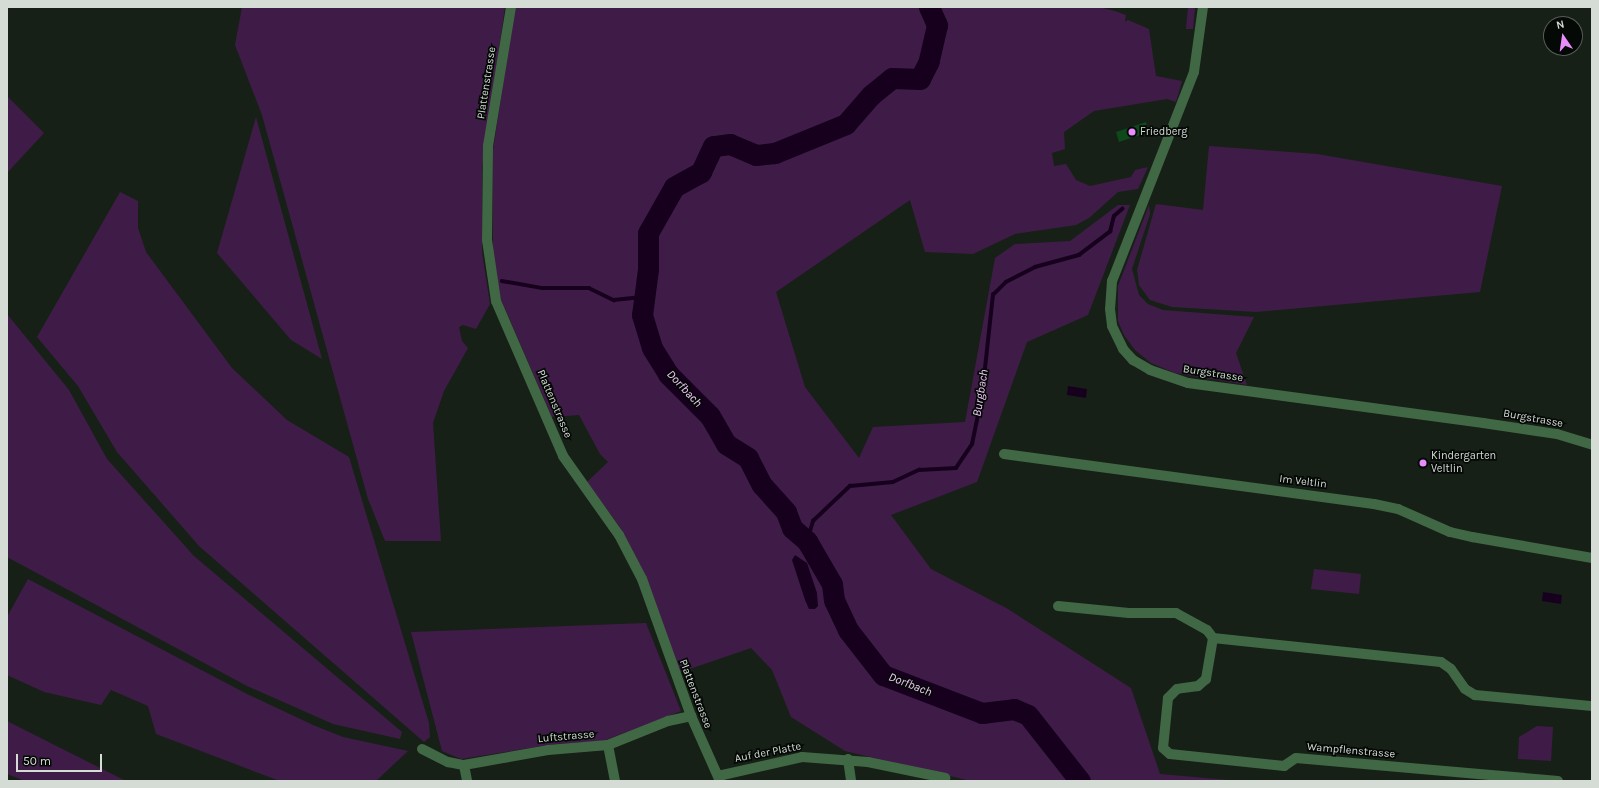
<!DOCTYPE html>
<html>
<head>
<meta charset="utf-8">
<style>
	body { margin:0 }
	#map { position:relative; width:1599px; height:788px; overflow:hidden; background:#172017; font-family:Karla,sans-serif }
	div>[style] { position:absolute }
	.green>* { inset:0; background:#3f1c47 }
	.water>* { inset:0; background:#17001e }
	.stream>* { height:3.5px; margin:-1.75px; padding:0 1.75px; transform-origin:1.75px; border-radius:1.75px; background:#17001e }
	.river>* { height:21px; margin:-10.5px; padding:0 10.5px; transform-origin:10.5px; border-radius:10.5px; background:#17001e }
	.building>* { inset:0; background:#0d491b }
	.minor>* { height:10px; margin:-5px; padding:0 5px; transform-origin:5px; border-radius:5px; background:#416845 }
	.tertiary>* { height:10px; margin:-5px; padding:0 5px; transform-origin:5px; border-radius:5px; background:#416845 }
	.dots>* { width:11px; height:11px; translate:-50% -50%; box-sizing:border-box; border:2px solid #050906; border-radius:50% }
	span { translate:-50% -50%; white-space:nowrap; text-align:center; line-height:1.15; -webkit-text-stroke:3.5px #050906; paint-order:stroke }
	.street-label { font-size:11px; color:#d5dcd6 }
	.poi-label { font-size:11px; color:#d5dcd6 }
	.left { translate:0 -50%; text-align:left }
	.water-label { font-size:12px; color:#f1cafa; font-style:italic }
	.frame { position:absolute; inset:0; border:8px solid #d5dcd6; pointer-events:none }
	.north { position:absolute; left:1543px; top:16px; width:40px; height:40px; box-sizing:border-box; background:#050906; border:1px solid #585d59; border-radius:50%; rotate:347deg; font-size:11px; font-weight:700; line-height:16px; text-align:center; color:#d5dcd6 }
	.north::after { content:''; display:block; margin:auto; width:14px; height:18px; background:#e98dfe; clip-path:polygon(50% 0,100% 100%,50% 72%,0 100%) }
	.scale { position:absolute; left:16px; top:754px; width:86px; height:18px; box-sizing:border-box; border:2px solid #d5dcd6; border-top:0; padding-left:5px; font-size:12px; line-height:14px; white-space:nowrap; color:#d5dcd6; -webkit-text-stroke:3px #050906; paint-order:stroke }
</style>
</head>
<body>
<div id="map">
	<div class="green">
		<i style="clip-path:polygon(242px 7px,505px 7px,482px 167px,482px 252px,490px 304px,476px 329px,463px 325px,459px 327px,462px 341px,468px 348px,444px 391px,433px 423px,441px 541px,385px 541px,368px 499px,262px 115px,235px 45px)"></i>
		<i style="clip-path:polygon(515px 7px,1098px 7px,1115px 11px,1126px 15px,1125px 22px,1128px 20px,1149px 29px,1156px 76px,1182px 81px,1176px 102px,1167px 99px,1094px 111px,1064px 132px,1065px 149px,1052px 153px,1054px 166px,1066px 164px,1076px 180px,1090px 186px,1131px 177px,1135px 170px,1148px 167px,1138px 189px,1118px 192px,1089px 218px,1076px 225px,1015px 234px,973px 254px,925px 252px,910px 200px,776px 292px,805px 387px,859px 458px,873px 427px,965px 422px,995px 258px,1015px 244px,1070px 241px,1118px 205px,1130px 205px,1088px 315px,1027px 342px,977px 482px,891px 515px,931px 569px,1008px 609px,1131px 688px,1160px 774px,1240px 781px,971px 781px,845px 751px,791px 717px,772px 670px,751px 648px,678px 673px,645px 575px,620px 527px,587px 482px,608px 462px,600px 454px,579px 415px,552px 417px,500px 297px,493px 252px,493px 150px)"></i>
		<i style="clip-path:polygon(1188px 7px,1195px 7px,1193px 29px,1186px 29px)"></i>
		<i style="clip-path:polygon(7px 96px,44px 133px,7px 173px)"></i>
		<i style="clip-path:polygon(256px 117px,322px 359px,291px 340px,217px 253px)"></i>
		<i style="clip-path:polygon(1209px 146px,1317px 154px,1502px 186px,1480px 292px,1256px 312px,1172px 307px,1150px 300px,1139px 285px,1137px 270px,1156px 204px,1203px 210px)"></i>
		<i style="clip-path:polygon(120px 192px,138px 201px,138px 228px,146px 252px,232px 368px,287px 420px,349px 457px,429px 723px,430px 737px,424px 742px,199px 546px,117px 452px,78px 386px,37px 337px)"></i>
		<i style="clip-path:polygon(1149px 205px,1150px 214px,1132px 269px,1139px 295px,1148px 304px,1163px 310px,1254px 317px,1236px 353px,1247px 385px,1175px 373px,1151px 363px,1135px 350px,1124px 335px,1118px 321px,1118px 286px)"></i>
		<i style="clip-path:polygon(7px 314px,69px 390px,107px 459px,194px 556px,402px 732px,400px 739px,333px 724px,247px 686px,7px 557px)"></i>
		<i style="clip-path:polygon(1314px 569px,1361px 574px,1359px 594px,1311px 589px)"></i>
		<i style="clip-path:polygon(28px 579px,247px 694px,313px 725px,343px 737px,408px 751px,376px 781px,280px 781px,156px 734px,148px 706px,111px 690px,101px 705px,44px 692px,7px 675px,7px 617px)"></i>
		<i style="clip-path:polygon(646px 623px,681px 711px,603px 741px,555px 744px,461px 759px,442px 751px,411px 632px)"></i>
		<i style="clip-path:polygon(7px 721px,126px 781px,25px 781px,7px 774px)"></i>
		<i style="clip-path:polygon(1537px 726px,1553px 727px,1551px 761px,1518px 759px,1519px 737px)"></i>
	</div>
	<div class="water">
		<i style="clip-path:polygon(1068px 386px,1087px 389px,1086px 398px,1067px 395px)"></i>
		<i style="clip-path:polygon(795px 555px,807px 563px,817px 593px,818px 606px,815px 609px,809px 609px,805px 600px,792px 560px)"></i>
		<i style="clip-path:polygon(1543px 592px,1562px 595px,1561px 604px,1542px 601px)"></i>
	</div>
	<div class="stream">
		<i style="left:502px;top:281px;width:41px;rotate:9.9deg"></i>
		<i style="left:542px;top:288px;width:47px"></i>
		<i style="left:589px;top:288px;width:28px;rotate:26deg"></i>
		<i style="left:614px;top:300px;width:30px;rotate:-6deg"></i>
		<i style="left:807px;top:541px;width:21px;rotate:-73deg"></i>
		<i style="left:813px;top:521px;width:51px;rotate:-43.4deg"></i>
		<i style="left:850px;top:486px;width:43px;rotate:-5.3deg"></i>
		<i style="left:893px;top:482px;width:29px;rotate:-25deg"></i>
		<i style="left:919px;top:470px;width:37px;rotate:-3deg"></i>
		<i style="left:956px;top:468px;width:29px;rotate:-56deg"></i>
		<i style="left:972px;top:444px;width:49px;rotate:-78.2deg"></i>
		<i style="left:982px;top:396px;width:102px;rotate:-83.8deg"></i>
		<i style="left:993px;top:295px;width:18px;rotate:-45deg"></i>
		<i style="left:1006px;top:282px;width:33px;rotate:-27deg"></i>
		<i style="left:1035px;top:267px;width:46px;rotate:-15.3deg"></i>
		<i style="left:1079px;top:255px;width:39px;rotate:-37deg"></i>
		<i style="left:1110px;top:232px;width:16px;rotate:-76deg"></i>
		<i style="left:1114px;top:216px;width:11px;rotate:-41deg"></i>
	</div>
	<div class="river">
		<i style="left:929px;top:7px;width:20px;rotate:66deg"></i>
		<i style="left:937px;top:25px;width:37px;rotate:103deg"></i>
		<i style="left:929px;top:61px;width:20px;rotate:117deg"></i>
		<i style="left:920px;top:79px;width:28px;rotate:-178deg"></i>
		<i style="left:892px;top:78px;width:27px;rotate:141deg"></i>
		<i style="left:871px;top:95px;width:38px;rotate:131deg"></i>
		<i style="left:846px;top:124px;width:77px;rotate:157.8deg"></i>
		<i style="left:775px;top:153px;width:19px;rotate:174deg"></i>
		<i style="left:756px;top:155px;width:28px;rotate:-157deg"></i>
		<i style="left:730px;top:144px;width:17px;rotate:173deg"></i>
		<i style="left:713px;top:146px;width:29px;rotate:115deg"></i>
		<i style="left:701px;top:172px;width:31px;rotate:151deg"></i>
		<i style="left:674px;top:187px;width:53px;rotate:119.5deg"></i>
		<i style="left:648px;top:233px;width:36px;rotate:90deg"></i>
		<i style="left:648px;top:269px;width:46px;rotate:97.4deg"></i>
		<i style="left:642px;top:315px;width:34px;rotate:73deg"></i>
		<i style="left:652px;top:348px;width:31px;rotate:58deg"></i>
		<i style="left:668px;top:374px;width:59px;rotate:45deg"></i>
		<i style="left:710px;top:416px;width:32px;rotate:60deg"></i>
		<i style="left:726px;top:444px;width:26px;rotate:32deg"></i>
		<i style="left:748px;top:458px;width:30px;rotate:63deg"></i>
		<i style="left:762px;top:485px;width:36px;rotate:48deg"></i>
		<i style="left:786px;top:512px;width:17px;rotate:69deg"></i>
		<i style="left:792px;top:528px;width:20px;rotate:41deg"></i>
		<i style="left:807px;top:541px;width:50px;rotate:59.8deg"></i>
		<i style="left:832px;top:584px;width:16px;rotate:83deg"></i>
		<i style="left:834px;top:600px;width:33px;rotate:65deg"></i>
		<i style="left:848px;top:630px;width:57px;rotate:52.1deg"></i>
		<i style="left:883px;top:675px;width:106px;rotate:21deg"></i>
		<i style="left:982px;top:713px;width:32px;rotate:-7deg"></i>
		<i style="left:1014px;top:709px;width:15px;rotate:23deg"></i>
		<i style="left:1028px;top:715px;width:84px;rotate:51.8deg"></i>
	</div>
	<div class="building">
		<i style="clip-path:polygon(1146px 122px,1149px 132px,1119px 142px,1116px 132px)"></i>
	</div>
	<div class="minor">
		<i style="left:1004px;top:454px;width:373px;rotate:7.7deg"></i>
		<i style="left:1374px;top:504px;width:25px;rotate:12deg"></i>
		<i style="left:1398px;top:509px;width:57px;rotate:23.9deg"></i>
		<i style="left:1450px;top:532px;width:23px;rotate:13deg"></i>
		<i style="left:1472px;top:537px;width:122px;rotate:9.9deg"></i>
		<i style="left:1058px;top:606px;width:71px;rotate:5.6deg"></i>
		<i style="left:1129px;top:613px;width:47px"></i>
		<i style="left:1176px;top:613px;width:35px;rotate:29deg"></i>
		<i style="left:1207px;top:630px;width:10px;rotate:53deg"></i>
		<i style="left:1213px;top:638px;width:42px;rotate:99.7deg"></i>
		<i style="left:1206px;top:679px;width:11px;rotate:139deg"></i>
		<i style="left:1198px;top:686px;width:21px;rotate:172deg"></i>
		<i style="left:1177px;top:689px;width:13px;rotate:135deg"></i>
		<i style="left:1168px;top:698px;width:50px;rotate:95.7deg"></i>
		<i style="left:1163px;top:748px;width:9px;rotate:41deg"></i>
		<i style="left:1170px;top:754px;width:115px;rotate:6deg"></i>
		<i style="left:1284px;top:766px;width:14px;rotate:-34deg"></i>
		<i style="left:1296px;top:758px;width:263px;rotate:5deg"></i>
		<i style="left:1213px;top:638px;width:229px;rotate:6deg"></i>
		<i style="left:1441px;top:662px;width:12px;rotate:35deg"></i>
		<i style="left:1451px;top:669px;width:24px;rotate:55deg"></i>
		<i style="left:1465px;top:689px;width:12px;rotate:31deg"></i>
		<i style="left:1475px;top:695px;width:118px;rotate:5.4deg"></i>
		<i style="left:608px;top:745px;width:37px;rotate:79deg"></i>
		<i style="left:422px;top:749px;width:29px;rotate:27deg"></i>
		<i style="left:448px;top:762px;width:16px;rotate:11deg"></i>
		<i style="left:464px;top:765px;width:85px;rotate:-10.1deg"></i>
		<i style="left:548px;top:750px;width:60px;rotate:-4.8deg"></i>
		<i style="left:608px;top:745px;width:65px;rotate:-21.8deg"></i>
		<i style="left:668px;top:721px;width:24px;rotate:-12deg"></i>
		<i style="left:848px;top:759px;width:22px;rotate:82deg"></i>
		<i style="left:464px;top:765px;width:16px;rotate:79deg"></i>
		<i style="left:718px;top:776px;width:86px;rotate:-12.7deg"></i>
		<i style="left:802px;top:757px;width:66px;rotate:4.3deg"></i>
		<i style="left:868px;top:762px;width:79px;rotate:11.7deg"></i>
	</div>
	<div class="tertiary">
		<i style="left:511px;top:7px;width:141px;rotate:99.4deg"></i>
		<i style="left:488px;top:146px;width:94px;rotate:90.6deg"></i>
		<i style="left:487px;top:240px;width:62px;rotate:81.6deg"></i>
		<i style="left:496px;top:301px;width:169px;rotate:66.6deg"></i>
		<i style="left:563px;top:456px;width:97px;rotate:54.7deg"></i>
		<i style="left:619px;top:535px;width:50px;rotate:62.4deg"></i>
		<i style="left:642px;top:579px;width:145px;rotate:70.3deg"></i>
		<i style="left:691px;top:716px;width:71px;rotate:66deg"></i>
		<i style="left:1203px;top:7px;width:66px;rotate:97.9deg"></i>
		<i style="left:1194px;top:72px;width:225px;rotate:111.4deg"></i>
		<i style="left:1112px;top:281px;width:28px;rotate:94deg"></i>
		<i style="left:1110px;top:309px;width:17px;rotate:83deg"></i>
		<i style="left:1112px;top:326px;width:25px;rotate:64deg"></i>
		<i style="left:1123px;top:349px;width:15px;rotate:48deg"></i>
		<i style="left:1133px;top:360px;width:20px;rotate:30deg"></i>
		<i style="left:1150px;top:370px;width:40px;rotate:18.9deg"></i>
		<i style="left:1188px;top:383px;width:298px;rotate:7.7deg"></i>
		<i style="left:1483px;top:423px;width:75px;rotate:8.5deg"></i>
		<i style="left:1557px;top:434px;width:37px;rotate:17deg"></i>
	</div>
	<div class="dots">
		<i style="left:1132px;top:132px;background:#e98dfe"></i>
		<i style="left:1423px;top:463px;background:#e98dfe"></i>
	</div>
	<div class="street-label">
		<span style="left:487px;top:83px;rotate:-81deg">Plattenstrasse</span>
		<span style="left:1213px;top:374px;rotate:9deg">Burgstrasse</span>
		<span style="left:554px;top:404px;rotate:67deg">Plattenstrasse</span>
		<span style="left:1533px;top:419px;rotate:10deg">Burgstrasse</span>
		<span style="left:1303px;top:482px;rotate:7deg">Im Veltlin</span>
		<span style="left:695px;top:694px;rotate:69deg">Plattenstrasse</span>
		<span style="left:566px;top:737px;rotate:-5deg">Luftstrasse</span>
		<span style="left:1351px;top:751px;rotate:5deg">Wampflenstrasse</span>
		<span style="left:768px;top:753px;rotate:-11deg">Auf der Platte</span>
	</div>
	<div class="poi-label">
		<span class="left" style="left:1140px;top:132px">Friedberg</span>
		<span class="left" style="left:1431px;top:463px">Kindergarten<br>Veltlin</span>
	</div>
	<div class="water-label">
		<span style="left:684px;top:389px;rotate:47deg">Dorfbach</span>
		<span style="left:981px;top:393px;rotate:-81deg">Burgbach</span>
		<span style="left:910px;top:685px;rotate:21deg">Dorfbach</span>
	</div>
	<div class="frame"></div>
	<div class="north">N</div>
	<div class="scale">50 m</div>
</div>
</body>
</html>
